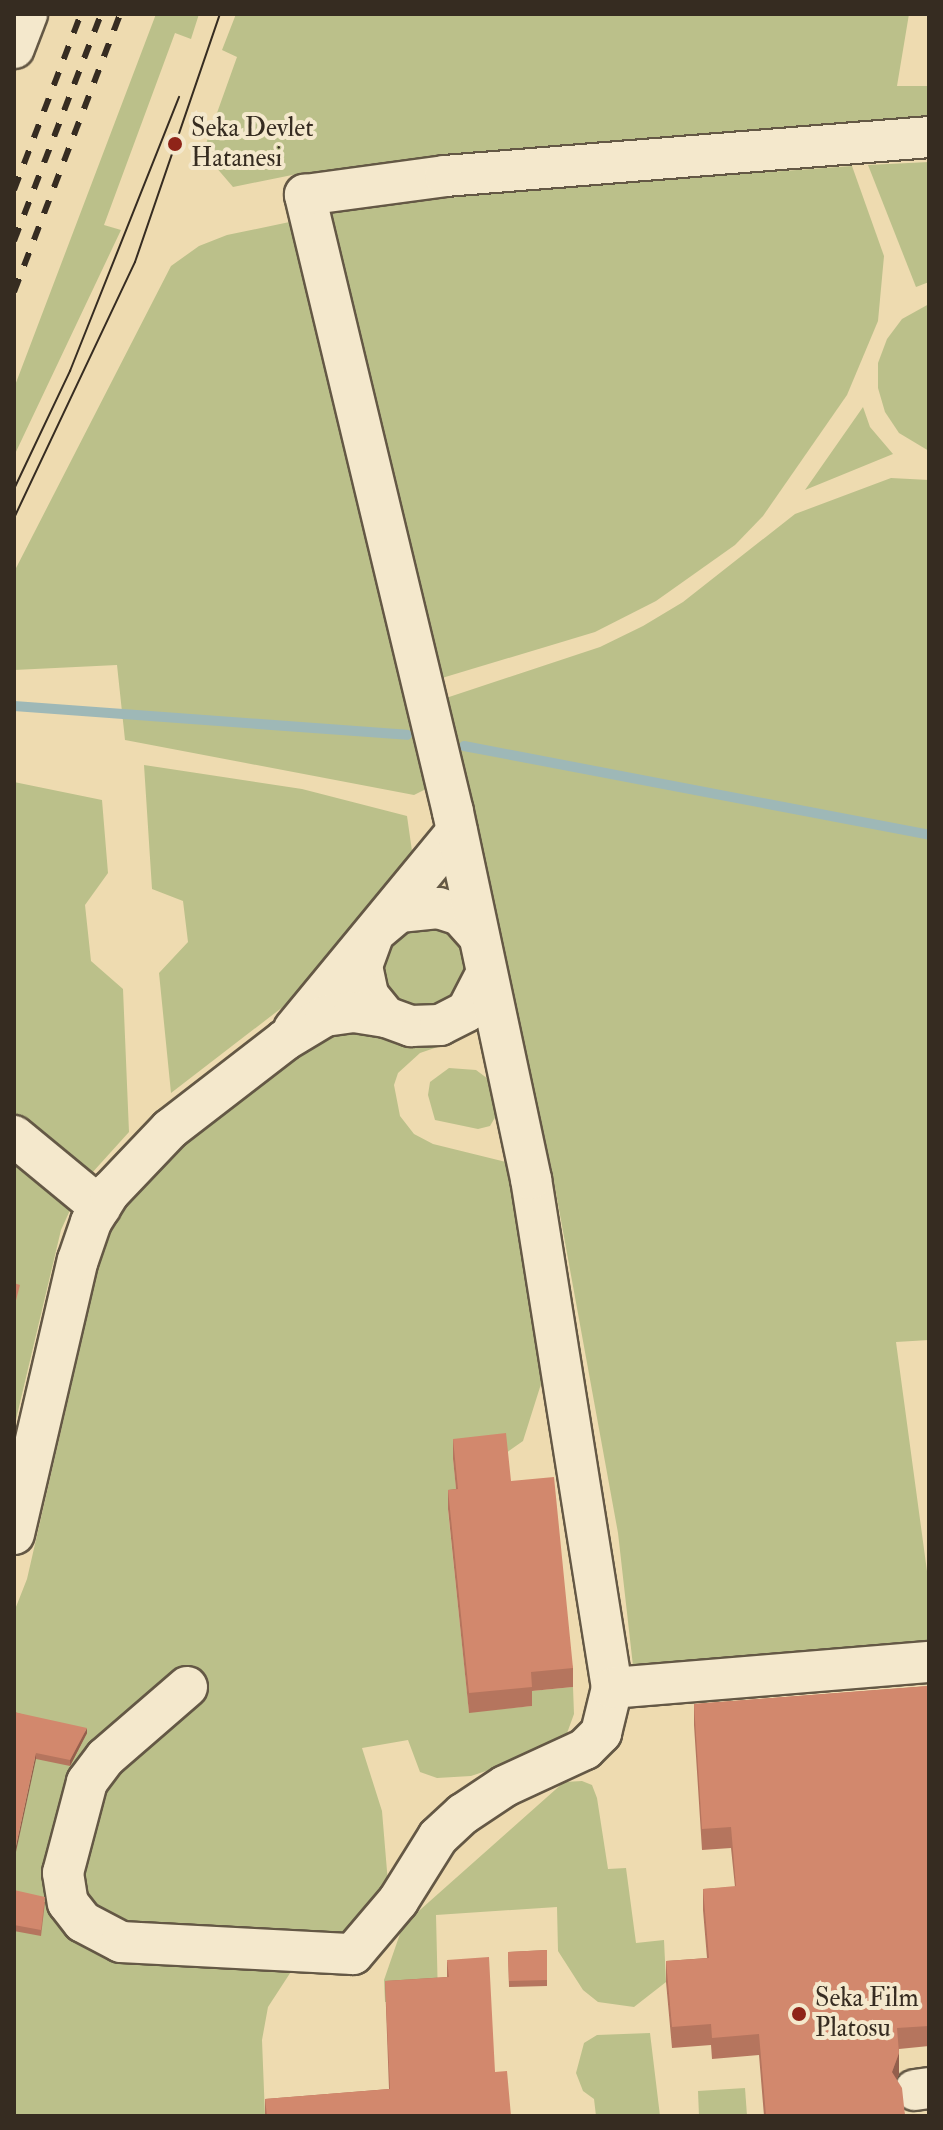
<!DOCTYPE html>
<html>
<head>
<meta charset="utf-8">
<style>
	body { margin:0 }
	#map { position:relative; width:943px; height:2130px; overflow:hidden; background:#eedbb0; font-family:"IM FELL Double Pica",serif }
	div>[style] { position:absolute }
	.green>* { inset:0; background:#bbc08a }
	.round { border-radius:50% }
	.stream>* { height:10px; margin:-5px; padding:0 5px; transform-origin:5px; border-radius:5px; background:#9eb8b7 }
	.roads { filter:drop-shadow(2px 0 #645845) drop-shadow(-2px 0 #645845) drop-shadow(0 2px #645845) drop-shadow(0 -2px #645845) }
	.minor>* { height:40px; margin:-20px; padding:0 20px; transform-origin:20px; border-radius:20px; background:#f4e8cc }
	.tram>* { height:2px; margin:-1px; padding:0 1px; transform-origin:1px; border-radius:1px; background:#362c21 }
	.rail>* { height:6px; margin-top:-3px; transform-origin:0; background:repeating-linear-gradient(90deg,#362c21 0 14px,transparent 0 28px) }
	.wall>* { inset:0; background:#b5755e }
	.shaded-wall>* { inset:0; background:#935f4c }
	.building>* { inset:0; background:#d2886d }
	.dots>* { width:22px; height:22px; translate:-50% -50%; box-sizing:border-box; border:4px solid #f4e8cc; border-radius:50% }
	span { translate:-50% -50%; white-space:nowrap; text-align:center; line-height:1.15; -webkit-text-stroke:8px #f4e8cc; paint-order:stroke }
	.poi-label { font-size:26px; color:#362c21 }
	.left { translate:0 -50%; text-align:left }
	.frame { position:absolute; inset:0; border:16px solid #362c21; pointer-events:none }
</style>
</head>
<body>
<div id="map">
	<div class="green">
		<i style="clip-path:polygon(156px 14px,199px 14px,191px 39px,175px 33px,104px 225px,121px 230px,14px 456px,14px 388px)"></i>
		<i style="clip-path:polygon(236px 14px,909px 14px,897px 86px,929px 86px,929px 118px,302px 173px,233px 187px,203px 152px,237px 57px,222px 50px)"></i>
		<i style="clip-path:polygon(929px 162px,929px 282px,916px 287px,868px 165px)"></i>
		<i style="clip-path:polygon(852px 166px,884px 256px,878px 321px,847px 395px,763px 516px,735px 545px,656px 601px,595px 632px,432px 681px,320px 214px,506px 191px)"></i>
		<i style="clip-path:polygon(299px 220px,432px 786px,414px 795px,125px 740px,117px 665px,14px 670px,14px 572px,171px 266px,199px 246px,227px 235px)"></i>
		<i style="clip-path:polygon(929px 304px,929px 451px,899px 433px,885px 412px,878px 388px,878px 363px,887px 339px,902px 319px)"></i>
		<i style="clip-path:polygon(863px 407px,870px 427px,893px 454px,805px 490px)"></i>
		<i style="clip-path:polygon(891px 478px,929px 480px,929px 1340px,896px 1342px,929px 1586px,929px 1648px,633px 1666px,618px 1533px,552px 1171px,476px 832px,437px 701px,600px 647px,643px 626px,683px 602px,795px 514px)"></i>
		<i style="clip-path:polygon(144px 765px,302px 789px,407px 816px,414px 865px,288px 1003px,171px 1093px,159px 973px,188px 942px,183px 901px,152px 889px)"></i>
		<i style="clip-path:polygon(14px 782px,102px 800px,108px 873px,85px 905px,91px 961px,123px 989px,129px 1132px,82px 1184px,61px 1230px,14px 1428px)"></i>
		<i class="round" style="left:383px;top:924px;width:86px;height:86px"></i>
		<i style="clip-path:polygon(356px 1023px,378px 1026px,409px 1044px,455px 1041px,420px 1053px,398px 1073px,394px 1085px,400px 1116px,414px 1134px,433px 1144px,514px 1164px,540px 1339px,541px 1384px,523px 1441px,506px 1453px,453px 1459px,458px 1508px,448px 1510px,469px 1712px,532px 1706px,531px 1691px,573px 1687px,574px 1714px,566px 1736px,543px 1752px,471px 1776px,437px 1778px,420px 1772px,408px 1740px,362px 1748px,382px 1811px,388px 1883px,380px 1909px,341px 1936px,246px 1938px,117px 1925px,81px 1904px,75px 1876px,85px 1828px,98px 1787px,115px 1764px,183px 1708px,199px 1687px,183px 1672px,79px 1776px,54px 1874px,58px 1907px,87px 1944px,107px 1952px,296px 1964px,268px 2007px,262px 2040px,265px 2116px,14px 2116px,14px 1612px,27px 1579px,103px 1247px,132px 1193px,170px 1157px,303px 1047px,333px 1028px)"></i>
		<i style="clip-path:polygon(449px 1068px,476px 1070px,499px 1087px,500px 1109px,490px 1126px,478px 1129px,435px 1120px,428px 1095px,430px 1082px)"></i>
		<i style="clip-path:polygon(582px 1781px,592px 1785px,597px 1798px,608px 1869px,626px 1868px,636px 1943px,664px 1940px,666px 1982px,634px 2007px,598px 2002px,583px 1990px,558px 1951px,557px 1907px,436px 1915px,438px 1999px,385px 2002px,384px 1980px,403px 1925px,564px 1782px)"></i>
		<i style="clip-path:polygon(650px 2033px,660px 2116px,596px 2116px,594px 2099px,583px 2091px,576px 2073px,584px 2043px,597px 2035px)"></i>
		<i style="clip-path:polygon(745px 2088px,747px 2116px,699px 2116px,698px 2091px)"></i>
	</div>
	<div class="stream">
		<i style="left:14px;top:706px;width:394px;rotate:4.2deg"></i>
		<i style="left:464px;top:746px;width:473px;rotate:10.8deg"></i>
	</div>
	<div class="roads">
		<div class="minor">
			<i style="left:14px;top:48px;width:36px;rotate:-69deg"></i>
			<i style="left:477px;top:934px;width:25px;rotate:-132deg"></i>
			<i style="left:460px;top:915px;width:23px;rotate:-162deg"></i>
			<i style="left:438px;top:908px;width:39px;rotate:174deg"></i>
			<i style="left:399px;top:912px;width:33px;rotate:140deg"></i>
			<i style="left:374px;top:933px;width:35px;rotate:110deg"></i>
			<i style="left:362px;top:966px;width:30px;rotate:78deg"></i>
			<i style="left:368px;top:995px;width:28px;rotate:51deg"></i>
			<i style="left:386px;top:1017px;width:27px;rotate:20deg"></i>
			<i style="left:411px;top:1026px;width:29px;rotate:-2deg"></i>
			<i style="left:440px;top:1025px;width:30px;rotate:-27deg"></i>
			<i style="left:467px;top:1011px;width:42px;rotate:-62.8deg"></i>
			<i style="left:294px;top:1029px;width:256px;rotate:-50.5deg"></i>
			<i style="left:14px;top:1136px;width:112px;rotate:39.5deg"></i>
			<i style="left:14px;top:1534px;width:281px;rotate:-76.9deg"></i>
			<i style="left:78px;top:1260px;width:40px;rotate:-71.1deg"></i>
			<i style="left:91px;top:1222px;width:36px;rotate:-58deg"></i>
			<i style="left:110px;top:1192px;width:87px;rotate:-46.4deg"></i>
			<i style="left:170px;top:1129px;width:145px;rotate:-37.7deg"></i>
			<i style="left:285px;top:1040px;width:47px;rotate:-31deg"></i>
			<i style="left:325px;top:1016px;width:29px;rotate:-8deg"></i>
			<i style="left:354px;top:1012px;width:32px;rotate:9deg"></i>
			<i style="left:187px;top:1687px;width:108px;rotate:139.1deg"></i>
			<i style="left:105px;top:1758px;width:30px;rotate:127deg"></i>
			<i style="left:87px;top:1782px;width:94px;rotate:104.8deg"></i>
			<i style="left:63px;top:1873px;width:30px;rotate:81deg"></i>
			<i style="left:68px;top:1903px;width:24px;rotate:52deg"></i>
			<i style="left:83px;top:1922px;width:43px;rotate:27.8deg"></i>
			<i style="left:121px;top:1942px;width:232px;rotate:3deg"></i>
			<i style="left:353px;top:1954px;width:70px;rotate:-49.7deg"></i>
			<i style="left:398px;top:1901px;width:75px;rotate:-58deg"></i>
			<i style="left:438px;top:1837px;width:34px;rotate:-43deg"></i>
			<i style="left:463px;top:1814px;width:50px;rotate:-33.7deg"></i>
			<i style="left:505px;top:1786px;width:88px;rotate:-24.8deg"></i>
			<i style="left:585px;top:1749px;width:23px;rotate:-45deg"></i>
			<i style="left:601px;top:1733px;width:46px;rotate:-76.3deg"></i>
			<i style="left:612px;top:1688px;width:515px;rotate:-99.04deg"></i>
			<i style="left:531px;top:1179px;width:375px;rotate:-102deg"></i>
			<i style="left:453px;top:812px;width:635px;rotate:-103.49deg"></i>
			<i style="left:305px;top:195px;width:141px;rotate:-7.7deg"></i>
			<i style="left:445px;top:176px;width:486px;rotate:-4.6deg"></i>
			<i style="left:612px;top:1688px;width:318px;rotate:-4.7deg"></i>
			<i style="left:915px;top:2090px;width:14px;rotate:-8deg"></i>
		</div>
	</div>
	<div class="tram">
		<i style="left:14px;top:489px;width:131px;rotate:-64.6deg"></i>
		<i style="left:70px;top:371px;width:295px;rotate:-68.3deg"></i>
		<i style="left:14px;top:518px;width:283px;rotate:-64.7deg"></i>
		<i style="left:135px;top:262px;width:262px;rotate:-71.1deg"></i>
	</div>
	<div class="rail">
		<i style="left:14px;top:190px;width:188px;rotate:-69.2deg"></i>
		<i style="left:14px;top:241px;width:243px;rotate:-69deg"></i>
		<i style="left:14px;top:292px;width:298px;rotate:-69.1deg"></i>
	</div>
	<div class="wall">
		<i style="clip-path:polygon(453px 1439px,511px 1481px,573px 1668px,573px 1687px,532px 1691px,532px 1706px,469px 1713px,448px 1509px,448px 1490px,456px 1489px,453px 1459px)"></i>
		<i style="clip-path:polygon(929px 1686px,929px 2046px,899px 2049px,899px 2074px,897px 2079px,905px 2116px,764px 2116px,759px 2055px,712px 2059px,711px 2045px,672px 2048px,666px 1982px,666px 1961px,707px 1958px,703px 1910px,703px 1889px,735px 1887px,731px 1848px,702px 1850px,694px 1725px,694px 1704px)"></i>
		<i style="clip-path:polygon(14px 1712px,87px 1733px,70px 1766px,36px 1759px)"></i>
		<i style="clip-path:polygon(14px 1890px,45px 1902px,41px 1936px,14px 1931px)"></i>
		<i style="clip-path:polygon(547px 1950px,547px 1986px,509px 1987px,508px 1952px)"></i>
		<i style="clip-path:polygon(447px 1960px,495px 2072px,511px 2116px,265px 2116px,265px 2099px,389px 2089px,385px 1981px,447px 1977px)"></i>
	</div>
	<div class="shaded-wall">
		<i style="clip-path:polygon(87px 1728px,87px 1733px,70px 1766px,70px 1760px)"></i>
		<i style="clip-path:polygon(36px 1753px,36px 1759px,14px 1861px,14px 1855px)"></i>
		<i style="clip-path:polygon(899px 2053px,899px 2074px,892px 2092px,892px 2072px)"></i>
	</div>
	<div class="building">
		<i style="clip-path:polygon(14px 1283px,20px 1285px,14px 1308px)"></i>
		<i style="clip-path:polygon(506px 1433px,511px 1481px,554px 1477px,573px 1668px,531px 1672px,532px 1687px,469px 1693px,448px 1490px,458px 1489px,453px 1439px)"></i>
		<i style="clip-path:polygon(929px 1686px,929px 2026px,897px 2028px,899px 2053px,892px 2072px,902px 2088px,905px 2116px,766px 2116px,759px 2034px,712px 2038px,711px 2024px,672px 2027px,666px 1961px,709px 1958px,703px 1889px,736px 1886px,731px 1827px,702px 1829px,694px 1704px)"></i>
		<i style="clip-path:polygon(14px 1712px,87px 1728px,70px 1760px,36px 1753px,14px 1855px)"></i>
		<i style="clip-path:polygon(14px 1890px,45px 1897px,41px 1930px,14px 1925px)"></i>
		<i style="clip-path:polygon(547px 1950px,547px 1980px,509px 1981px,508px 1952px)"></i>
		<i style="clip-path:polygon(489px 1957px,495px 2072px,507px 2071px,511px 2116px,267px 2116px,265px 2099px,390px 2089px,385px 1981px,449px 1977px,447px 1960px)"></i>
	</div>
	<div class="dots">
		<i style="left:175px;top:144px;background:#8f2418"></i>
		<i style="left:799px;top:2014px;background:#8f2418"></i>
	</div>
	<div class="poi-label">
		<span class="left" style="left:191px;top:144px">Seka Devlet<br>Hatanesi</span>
		<span class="left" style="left:815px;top:2014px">Seka Film<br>Platosu</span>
	</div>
	<div class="frame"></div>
</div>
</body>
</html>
